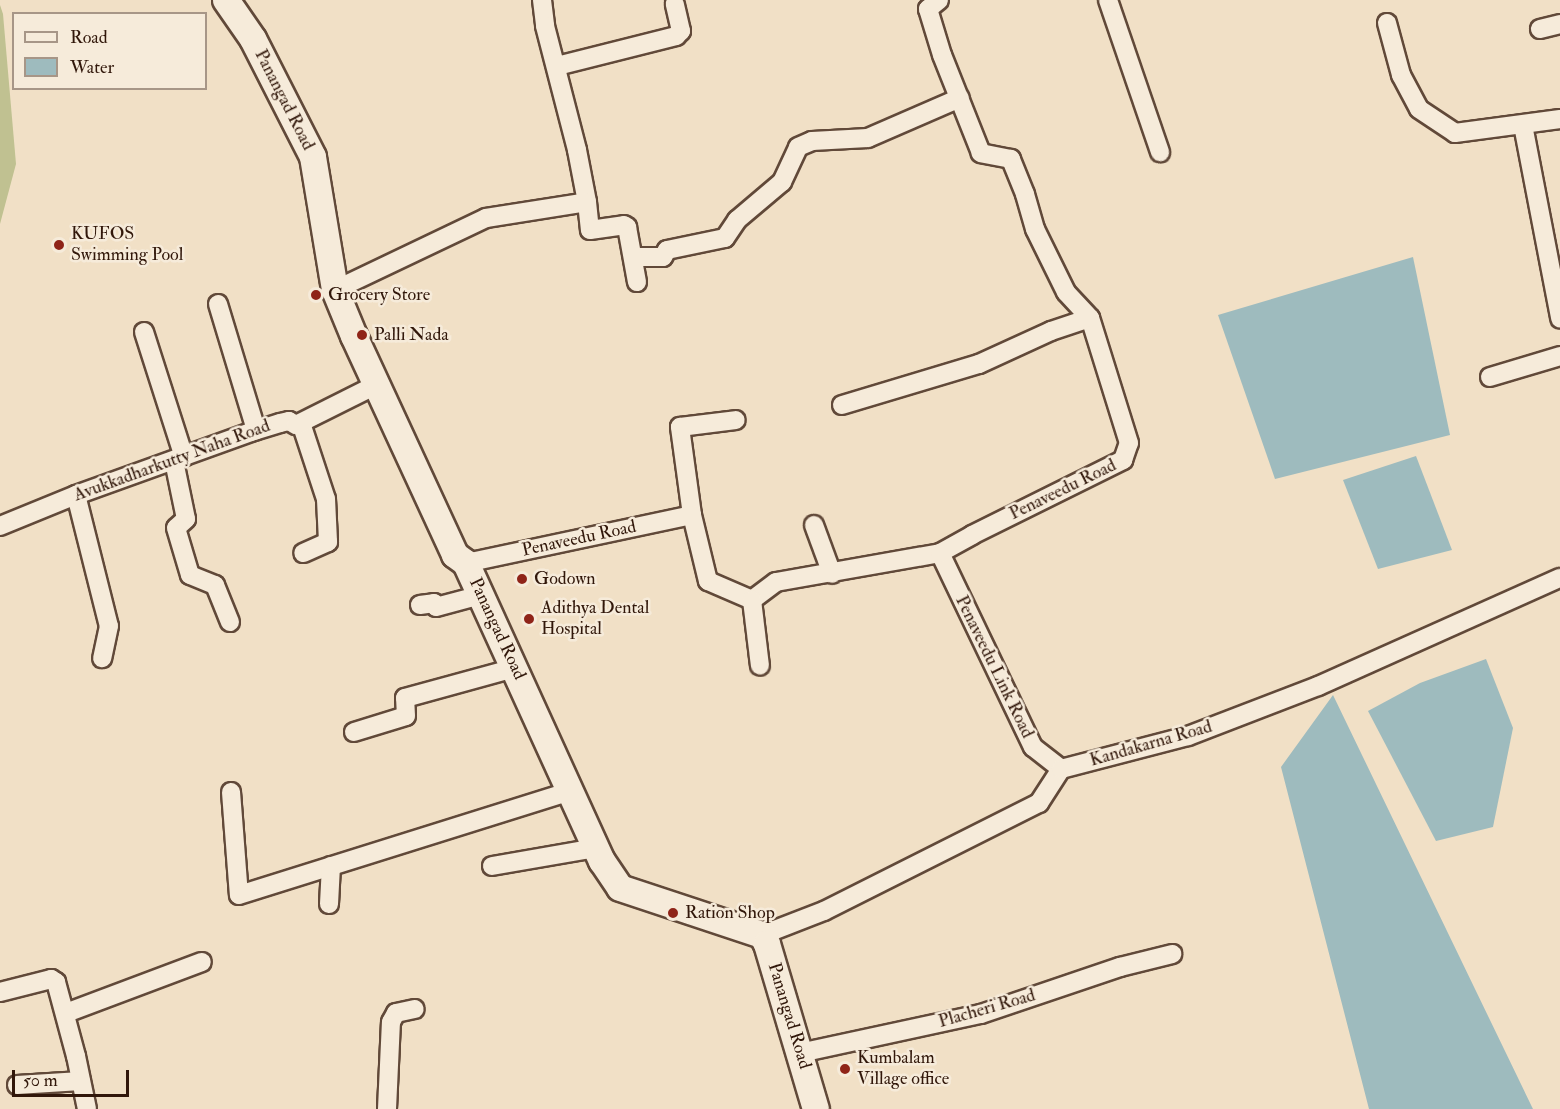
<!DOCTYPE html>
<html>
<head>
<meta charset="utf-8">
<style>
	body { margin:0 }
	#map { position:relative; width:1560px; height:1109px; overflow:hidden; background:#f1e0c6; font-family:"IM FELL Double Pica",serif }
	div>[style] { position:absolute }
	.green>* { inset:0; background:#c0c191 }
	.water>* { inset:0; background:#9ebbbe }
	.roads { filter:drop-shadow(2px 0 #614939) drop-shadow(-2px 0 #614939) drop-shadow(0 2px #614939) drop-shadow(0 -2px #614939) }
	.street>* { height:18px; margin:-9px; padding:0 9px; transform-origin:9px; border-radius:9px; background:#f6ebda }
	.secondary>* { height:26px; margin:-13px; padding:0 13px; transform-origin:13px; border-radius:13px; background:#f6ebda }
	.dots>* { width:16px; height:16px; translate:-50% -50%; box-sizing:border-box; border:3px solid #f6ebda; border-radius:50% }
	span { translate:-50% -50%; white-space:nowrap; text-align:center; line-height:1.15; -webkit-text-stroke:5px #f6ebda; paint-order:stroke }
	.street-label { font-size:18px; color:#31170a }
	.poi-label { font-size:18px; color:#31170a }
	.left { translate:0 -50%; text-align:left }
	.legend { position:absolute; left:12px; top:12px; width:195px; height:78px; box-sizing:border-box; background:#f6ebda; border:2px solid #a79687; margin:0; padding:8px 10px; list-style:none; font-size:18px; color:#31170a }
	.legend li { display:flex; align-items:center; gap:12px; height:30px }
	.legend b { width:30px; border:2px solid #a79687 }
	.scale { position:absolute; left:12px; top:1070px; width:117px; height:27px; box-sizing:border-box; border:3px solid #31170a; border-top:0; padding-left:8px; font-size:18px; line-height:21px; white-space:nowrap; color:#31170a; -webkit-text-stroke:4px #f6ebda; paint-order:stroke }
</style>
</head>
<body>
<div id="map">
	<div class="green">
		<i style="clip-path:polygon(0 5px,3px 14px,16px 164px,0 224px)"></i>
	</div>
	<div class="water">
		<i style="clip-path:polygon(1413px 257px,1450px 435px,1275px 479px,1218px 315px)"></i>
		<i style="clip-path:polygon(1416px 456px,1452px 550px,1378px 569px,1343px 480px)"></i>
		<i style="clip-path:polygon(1486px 659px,1513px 728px,1493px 827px,1436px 841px,1368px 711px,1420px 683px)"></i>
		<i style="clip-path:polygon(1333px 695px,1532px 1107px,1533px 1109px,1369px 1109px,1281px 767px)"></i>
	</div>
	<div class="roads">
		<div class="street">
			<i style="left:542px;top:0;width:26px;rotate:83deg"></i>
			<i style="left:545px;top:26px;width:128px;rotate:75.5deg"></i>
			<i style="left:577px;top:150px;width:53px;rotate:79.1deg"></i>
			<i style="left:1108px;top:0;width:161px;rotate:71.1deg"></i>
			<i style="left:1387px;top:23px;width:54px;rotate:74.9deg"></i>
			<i style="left:1401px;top:75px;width:38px;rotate:62deg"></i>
			<i style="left:1419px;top:109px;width:43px;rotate:33.7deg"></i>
			<i style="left:1455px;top:133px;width:106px;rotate:-7.6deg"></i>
			<i style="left:1540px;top:29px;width:21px;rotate:-14deg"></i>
			<i style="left:557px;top:66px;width:123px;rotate:-14.1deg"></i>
			<i style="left:676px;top:36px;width:7px;rotate:-45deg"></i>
			<i style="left:681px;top:31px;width:28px;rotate:-103deg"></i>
			<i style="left:1523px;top:125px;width:197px;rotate:79.1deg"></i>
			<i style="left:633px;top:257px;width:30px"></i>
			<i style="left:663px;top:257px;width:8px;rotate:-60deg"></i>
			<i style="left:667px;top:250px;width:59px;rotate:-11.7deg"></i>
			<i style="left:725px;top:238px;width:22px;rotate:-56deg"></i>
			<i style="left:737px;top:220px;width:59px;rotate:-40.2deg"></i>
			<i style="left:782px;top:182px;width:38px;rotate:-65deg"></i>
			<i style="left:798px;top:147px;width:15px;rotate:-23deg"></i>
			<i style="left:812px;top:141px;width:56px;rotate:-3.1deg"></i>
			<i style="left:868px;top:138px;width:100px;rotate:-23.5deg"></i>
			<i style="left:335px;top:290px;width:167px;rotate:-25.5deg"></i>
			<i style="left:486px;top:218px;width:102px;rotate:-9deg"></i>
			<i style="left:587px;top:202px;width:28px;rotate:84deg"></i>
			<i style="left:590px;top:230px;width:34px;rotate:-8deg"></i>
			<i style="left:624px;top:225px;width:4px;rotate:34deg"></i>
			<i style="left:627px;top:227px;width:56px;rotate:79.7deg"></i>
			<i style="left:218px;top:304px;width:132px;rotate:73.2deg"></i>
			<i style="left:144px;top:332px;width:131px;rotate:72.3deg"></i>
			<i style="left:1490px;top:377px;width:73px;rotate:-16.7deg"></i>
			<i style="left:842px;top:405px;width:143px;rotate:-16.7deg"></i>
			<i style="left:979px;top:364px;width:79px;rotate:-24.6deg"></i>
			<i style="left:1051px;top:331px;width:41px;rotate:-18.4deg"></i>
			<i style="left:301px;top:423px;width:80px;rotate:71.8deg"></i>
			<i style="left:326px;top:499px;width:43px;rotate:87.3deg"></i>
			<i style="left:328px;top:542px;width:27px;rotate:156deg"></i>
			<i style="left:174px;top:461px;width:59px;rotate:78.3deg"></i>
			<i style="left:186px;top:519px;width:13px;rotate:138deg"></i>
			<i style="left:176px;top:528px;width:49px;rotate:73.4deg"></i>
			<i style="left:190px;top:575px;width:27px;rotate:22deg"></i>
			<i style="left:215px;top:585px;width:40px;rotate:68deg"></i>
			<i style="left:76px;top:495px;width:135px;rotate:75.9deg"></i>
			<i style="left:109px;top:626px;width:33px;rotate:102deg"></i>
			<i style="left:692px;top:515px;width:89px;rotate:-97.8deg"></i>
			<i style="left:680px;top:427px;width:56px;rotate:-7.1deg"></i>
			<i style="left:814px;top:525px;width:52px;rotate:69.8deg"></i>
			<i style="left:0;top:526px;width:82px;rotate:-22.2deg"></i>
			<i style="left:76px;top:495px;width:186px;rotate:-19.8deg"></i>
			<i style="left:251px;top:432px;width:30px;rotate:-17deg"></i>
			<i style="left:280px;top:423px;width:9px;rotate:-13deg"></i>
			<i style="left:289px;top:421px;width:8px;rotate:30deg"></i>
			<i style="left:296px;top:425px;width:89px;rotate:-26.6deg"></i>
			<i style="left:940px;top:553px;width:215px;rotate:64.4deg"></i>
			<i style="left:1033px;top:747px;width:36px;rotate:38deg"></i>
			<i style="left:466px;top:563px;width:231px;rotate:-12deg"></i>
			<i style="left:692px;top:515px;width:68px;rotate:76.4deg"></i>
			<i style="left:708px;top:581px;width:48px;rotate:23.4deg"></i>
			<i style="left:752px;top:600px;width:30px;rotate:-37deg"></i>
			<i style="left:776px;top:582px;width:167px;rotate:-10deg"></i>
			<i style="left:940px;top:553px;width:37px;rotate:-29deg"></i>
			<i style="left:972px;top:535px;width:169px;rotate:-26.4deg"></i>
			<i style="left:1123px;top:460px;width:18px;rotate:-71deg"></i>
			<i style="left:1129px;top:443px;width:131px;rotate:-107.3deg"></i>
			<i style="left:1090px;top:318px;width:35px;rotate:-133deg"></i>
			<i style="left:1066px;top:292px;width:70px;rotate:-116.2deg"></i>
			<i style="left:1035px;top:229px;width:36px;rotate:-106deg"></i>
			<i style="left:1025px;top:194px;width:38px;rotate:-112deg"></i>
			<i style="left:1011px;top:159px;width:31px;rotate:-169deg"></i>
			<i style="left:981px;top:153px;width:105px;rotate:-111.7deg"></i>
			<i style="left:942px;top:55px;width:48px;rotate:-106.9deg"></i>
			<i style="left:928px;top:9px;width:14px;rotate:-39deg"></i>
			<i style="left:752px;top:600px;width:66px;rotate:83.1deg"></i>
			<i style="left:420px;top:605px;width:14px;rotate:-8deg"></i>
			<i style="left:434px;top:603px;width:4px;rotate:63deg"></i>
			<i style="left:436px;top:607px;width:47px;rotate:-14.9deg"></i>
			<i style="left:354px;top:732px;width:54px;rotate:-17.1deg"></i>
			<i style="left:406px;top:716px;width:18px;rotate:-93deg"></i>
			<i style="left:405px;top:698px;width:114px;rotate:-15.3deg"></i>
			<i style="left:231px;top:792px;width:103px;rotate:85.6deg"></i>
			<i style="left:239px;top:895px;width:347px;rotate:-17.4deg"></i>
			<i style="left:492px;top:866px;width:106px;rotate:-9.8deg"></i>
			<i style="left:329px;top:904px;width:38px;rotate:-87deg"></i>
			<i style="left:762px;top:935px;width:66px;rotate:-21.2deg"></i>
			<i style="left:824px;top:911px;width:241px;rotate:-26.7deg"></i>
			<i style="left:1039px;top:803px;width:40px;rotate:-57.1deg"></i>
			<i style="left:1061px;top:769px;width:131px;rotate:-14.6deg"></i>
			<i style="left:1188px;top:736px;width:139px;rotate:-21deg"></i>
			<i style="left:1318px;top:686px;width:265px;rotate:-24.1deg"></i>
			<i style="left:0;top:992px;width:53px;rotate:-14.3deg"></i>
			<i style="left:51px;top:979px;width:6px;rotate:31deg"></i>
			<i style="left:56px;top:982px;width:77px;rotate:74.9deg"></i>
			<i style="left:76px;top:1056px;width:54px;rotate:78.3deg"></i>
			<i style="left:66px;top:1013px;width:145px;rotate:-20.6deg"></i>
			<i style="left:800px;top:1053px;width:185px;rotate:-12.2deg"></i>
			<i style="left:981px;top:1014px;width:147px;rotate:-18.7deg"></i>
			<i style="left:1120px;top:967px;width:54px;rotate:-14deg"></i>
			<i style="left:17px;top:1085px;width:64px;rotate:-3.6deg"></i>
			<i style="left:387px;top:1109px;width:87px;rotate:-87.4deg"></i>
			<i style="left:391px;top:1022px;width:10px;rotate:-61deg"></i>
			<i style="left:396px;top:1013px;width:19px;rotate:-12deg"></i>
		</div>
		<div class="secondary">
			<i style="left:226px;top:0;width:47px;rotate:55.3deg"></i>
			<i style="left:253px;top:39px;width:132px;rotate:63deg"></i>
			<i style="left:313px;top:157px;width:135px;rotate:80.6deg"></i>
			<i style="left:335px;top:290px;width:50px;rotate:67.6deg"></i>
			<i style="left:354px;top:336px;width:241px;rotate:65.2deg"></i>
			<i style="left:455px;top:555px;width:14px;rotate:36deg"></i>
			<i style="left:466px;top:563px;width:328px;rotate:65.5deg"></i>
			<i style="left:602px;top:861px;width:32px;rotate:56deg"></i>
			<i style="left:620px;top:888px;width:150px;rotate:18.3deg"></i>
			<i style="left:762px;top:935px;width:10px;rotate:61deg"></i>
			<i style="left:767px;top:944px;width:172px;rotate:73.5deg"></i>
		</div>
	</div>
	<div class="dots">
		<i style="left:59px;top:245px;background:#8f2418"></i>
		<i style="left:316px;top:295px;background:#8f2418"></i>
		<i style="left:362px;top:335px;background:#8f2418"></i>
		<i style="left:522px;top:579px;background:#8f2418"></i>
		<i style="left:529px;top:619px;background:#8f2418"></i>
		<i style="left:673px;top:913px;background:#8f2418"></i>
		<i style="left:845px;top:1069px;background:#8f2418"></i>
	</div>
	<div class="street-label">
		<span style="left:284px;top:100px;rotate:63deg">Panangad Road</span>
		<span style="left:172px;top:461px;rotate:-20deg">Avukkadharkutty Naha Road</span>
		<span style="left:1063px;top:490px;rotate:-26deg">Penaveedu Road</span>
		<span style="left:579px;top:539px;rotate:-12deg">Penaveedu Road</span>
		<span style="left:497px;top:629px;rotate:65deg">Panangad Road</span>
		<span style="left:994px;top:667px;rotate:64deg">Penaveedu Link Road</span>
		<span style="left:1151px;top:744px;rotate:-16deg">Kandakarna Road</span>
		<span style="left:987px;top:1009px;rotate:-16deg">Placheri Road</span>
		<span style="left:789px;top:1016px;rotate:73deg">Panangad Road</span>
	</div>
	<div class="poi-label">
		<span class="left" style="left:71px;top:245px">KUFOS<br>Swimming Pool</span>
		<span class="left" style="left:328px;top:295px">Grocery Store</span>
		<span class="left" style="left:374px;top:335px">Palli Nada</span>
		<span class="left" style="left:534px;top:579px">Godown</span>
		<span class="left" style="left:541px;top:619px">Adithya Dental<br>Hospital</span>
		<span class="left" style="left:685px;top:913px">Ration Shop</span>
		<span class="left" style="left:857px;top:1069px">Kumbalam<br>Village office</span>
	</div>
	<ul class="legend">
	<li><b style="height:8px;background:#f6ebda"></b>Road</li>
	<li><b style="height:16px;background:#9ebbbe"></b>Water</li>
	</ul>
	<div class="scale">50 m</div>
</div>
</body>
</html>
